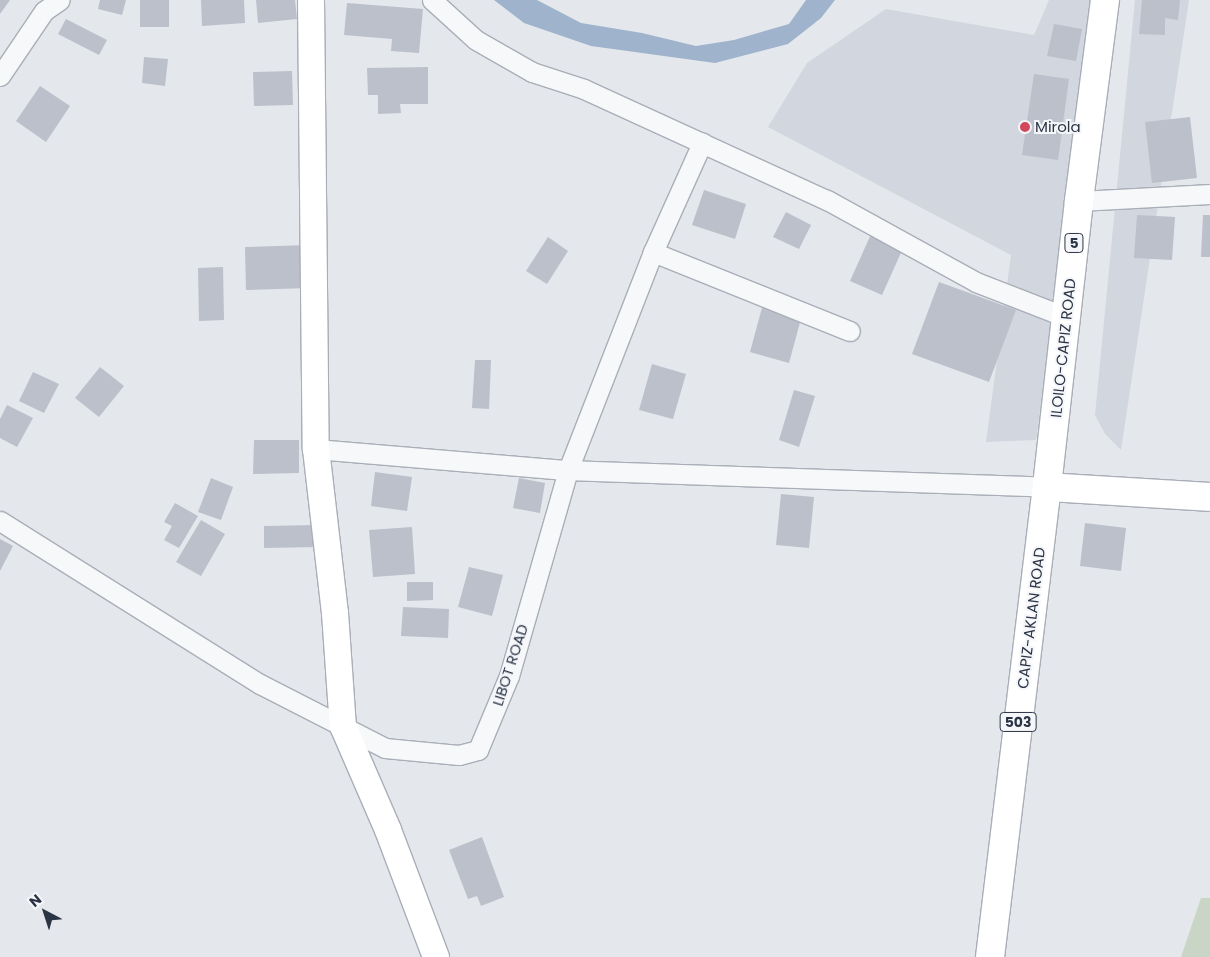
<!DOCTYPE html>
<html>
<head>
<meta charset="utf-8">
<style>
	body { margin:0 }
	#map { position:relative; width:1210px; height:957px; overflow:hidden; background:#e4e7ec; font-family:Poppins,sans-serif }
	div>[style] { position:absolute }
	.built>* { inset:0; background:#d2d6de }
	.green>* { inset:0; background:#c9d6c5 }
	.water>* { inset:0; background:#9fb4cc }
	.building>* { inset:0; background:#bbc0ca }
	.roads { filter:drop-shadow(1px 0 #a9aeb7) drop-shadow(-1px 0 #a9aeb7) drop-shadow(0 1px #a9aeb7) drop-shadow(0 -1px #a9aeb7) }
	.street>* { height:19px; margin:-9.5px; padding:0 9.5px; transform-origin:9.5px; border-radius:9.5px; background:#f7f8fa }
	.secondary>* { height:26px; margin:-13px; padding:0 13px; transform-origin:13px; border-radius:13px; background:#fff }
	.primary>* { height:28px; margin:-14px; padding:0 14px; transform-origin:14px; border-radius:14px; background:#fff }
	.highway>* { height:28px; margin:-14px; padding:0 14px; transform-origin:14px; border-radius:14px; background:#fff }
	.dots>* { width:14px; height:14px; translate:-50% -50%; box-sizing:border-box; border:2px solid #f4f6f9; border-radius:50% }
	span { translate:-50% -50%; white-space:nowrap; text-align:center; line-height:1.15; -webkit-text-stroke:4px #f4f6f9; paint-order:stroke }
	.shield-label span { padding:1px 4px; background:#f4f6f9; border:1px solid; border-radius:4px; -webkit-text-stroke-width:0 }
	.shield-label { font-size:14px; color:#2b3445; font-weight:700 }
	.poi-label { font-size:15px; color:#2b3445 }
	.left { translate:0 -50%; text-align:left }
	.street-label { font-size:15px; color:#2b3445 }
	.north { position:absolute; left:20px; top:887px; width:50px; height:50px; -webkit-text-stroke:4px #f4f6f9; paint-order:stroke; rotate:320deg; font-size:14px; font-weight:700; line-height:20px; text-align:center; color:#2b3445 }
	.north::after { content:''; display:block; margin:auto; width:18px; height:22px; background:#2b3445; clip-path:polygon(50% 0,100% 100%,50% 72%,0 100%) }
</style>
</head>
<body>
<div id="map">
	<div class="built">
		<i style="clip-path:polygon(1049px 0,1096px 0,1036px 440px,986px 442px,1011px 255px,768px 127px,807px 63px,886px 9px,1034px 35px)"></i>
		<i style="clip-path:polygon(1135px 0,1189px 0,1121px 450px,1105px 434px,1095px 415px)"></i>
	</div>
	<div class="green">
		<i style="clip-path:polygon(1201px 898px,1210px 898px,1210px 957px,1181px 957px)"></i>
	</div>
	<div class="water">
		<i style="clip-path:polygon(494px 0,537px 0,581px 23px,642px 33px,696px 46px,734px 40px,789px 24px,806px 0,835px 0,821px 18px,788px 44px,715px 63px,591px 46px,524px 23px)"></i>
	</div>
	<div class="building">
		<i style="clip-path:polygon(0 0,10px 0,0 14px)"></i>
		<i style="clip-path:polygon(100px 0,126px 0,122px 15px,98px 9px)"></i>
		<i style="clip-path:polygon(140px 0,169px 0,169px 27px,140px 27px)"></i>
		<i style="clip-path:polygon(201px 0,244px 0,245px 23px,202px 26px)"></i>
		<i style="clip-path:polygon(256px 0,295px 0,297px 19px,258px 23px)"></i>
		<i style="clip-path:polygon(1142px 0,1180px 0,1178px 20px,1165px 18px,1165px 35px,1139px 34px)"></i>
		<i style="clip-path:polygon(347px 3px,423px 9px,419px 53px,391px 51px,392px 39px,344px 35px)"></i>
		<i style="clip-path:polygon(66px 19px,107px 40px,99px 55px,58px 34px)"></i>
		<i style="clip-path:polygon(1054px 24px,1082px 29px,1076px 61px,1047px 56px)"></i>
		<i style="clip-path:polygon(144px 57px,168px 59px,165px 86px,142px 83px)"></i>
		<i style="clip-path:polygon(428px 67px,428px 104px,400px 104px,401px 113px,378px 114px,378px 95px,368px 95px,367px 68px)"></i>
		<i style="clip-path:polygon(292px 71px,293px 105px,254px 106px,253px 72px)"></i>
		<i style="clip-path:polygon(1034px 74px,1069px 79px,1058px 160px,1022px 155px)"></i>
		<i style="clip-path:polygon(40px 86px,70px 106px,46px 142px,16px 121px)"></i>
		<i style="clip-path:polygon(1190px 117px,1197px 178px,1152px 183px,1145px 122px)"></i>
		<i style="clip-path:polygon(704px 190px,746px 204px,735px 239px,692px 225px)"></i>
		<i style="clip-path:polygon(786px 212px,811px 225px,799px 249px,773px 237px)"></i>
		<i style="clip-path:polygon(1137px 215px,1175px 217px,1172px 260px,1134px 258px)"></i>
		<i style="clip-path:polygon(1203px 215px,1210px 215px,1210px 257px,1201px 257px)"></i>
		<i style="clip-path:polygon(872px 232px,904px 246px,882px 295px,850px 281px)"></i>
		<i style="clip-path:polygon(548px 237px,568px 251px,547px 284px,526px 271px)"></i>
		<i style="clip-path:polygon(309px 245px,309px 288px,246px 290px,245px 247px)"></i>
		<i style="clip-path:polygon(223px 267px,224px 320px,199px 321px,198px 268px)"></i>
		<i style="clip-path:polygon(939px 282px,1016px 310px,989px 382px,912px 354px)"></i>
		<i style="clip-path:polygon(763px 304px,802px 315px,789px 363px,750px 352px)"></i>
		<i style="clip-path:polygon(475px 360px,491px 360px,489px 409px,472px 408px)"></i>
		<i style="clip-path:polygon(652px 364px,686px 374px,673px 419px,639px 410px)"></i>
		<i style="clip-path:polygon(100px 367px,124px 386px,99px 417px,75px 398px)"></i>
		<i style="clip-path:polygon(33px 372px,59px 384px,44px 413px,19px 401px)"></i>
		<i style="clip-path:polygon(794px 390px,815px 396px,799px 447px,779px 440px)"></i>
		<i style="clip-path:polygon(7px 405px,33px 418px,17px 447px,0 438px,0 419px)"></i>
		<i style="clip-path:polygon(254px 440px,299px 440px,299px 473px,253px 474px)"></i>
		<i style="clip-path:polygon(375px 472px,412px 477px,407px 511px,371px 506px)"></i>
		<i style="clip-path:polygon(211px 478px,233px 487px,221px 520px,198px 512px)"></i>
		<i style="clip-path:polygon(519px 478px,545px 483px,540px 513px,513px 508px)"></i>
		<i style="clip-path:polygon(781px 494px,814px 497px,809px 548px,776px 545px)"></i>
		<i style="clip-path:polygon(175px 503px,198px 516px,179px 548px,164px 540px,172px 526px,164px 522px)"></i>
		<i style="clip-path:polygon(201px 520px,225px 534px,201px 576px,176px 562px)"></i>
		<i style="clip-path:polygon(1085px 523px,1126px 528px,1121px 571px,1080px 566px)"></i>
		<i style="clip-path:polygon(318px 525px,318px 547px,264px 548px,264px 526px)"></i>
		<i style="clip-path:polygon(412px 527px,415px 574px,373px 577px,369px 530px)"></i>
		<i style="clip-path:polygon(0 539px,13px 546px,0 571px)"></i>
		<i style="clip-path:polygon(469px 567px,503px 575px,492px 616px,458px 607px)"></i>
		<i style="clip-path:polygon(407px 582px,433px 582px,433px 600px,407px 601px)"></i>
		<i style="clip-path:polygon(403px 607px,449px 609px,448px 638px,401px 636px)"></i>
		<i style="clip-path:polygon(482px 837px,504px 897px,481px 906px,477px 896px,468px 899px,449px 850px)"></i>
	</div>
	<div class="roads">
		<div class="street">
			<i style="left:432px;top:0;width:59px;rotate:42.3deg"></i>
			<i style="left:476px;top:40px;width:64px;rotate:29.7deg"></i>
			<i style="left:532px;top:72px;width:55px;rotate:18.1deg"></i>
			<i style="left:584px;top:89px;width:267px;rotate:24.6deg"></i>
			<i style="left:827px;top:200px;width:170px;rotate:28.8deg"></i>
			<i style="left:976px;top:282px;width:97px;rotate:21.3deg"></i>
			<i style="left:0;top:76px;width:78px;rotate:-55.9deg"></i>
			<i style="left:44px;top:11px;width:19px;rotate:-35deg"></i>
			<i style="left:1079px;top:201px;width:131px;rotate:-3.1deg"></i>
			<i style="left:653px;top:252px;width:212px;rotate:21.9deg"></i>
			<i style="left:316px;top:449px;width:253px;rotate:4.8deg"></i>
			<i style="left:568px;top:470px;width:479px;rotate:2deg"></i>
			<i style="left:0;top:521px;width:307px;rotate:32.1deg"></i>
			<i style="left:260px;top:684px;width:140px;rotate:27.1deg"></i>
			<i style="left:385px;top:748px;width:74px;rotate:5.4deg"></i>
			<i style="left:459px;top:755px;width:20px;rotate:-15deg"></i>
			<i style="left:478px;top:750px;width:80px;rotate:-67.3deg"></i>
			<i style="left:509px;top:676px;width:214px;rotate:-74deg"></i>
			<i style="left:568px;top:470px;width:234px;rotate:-68.7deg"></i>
			<i style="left:653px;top:252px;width:120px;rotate:-65.8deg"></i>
		</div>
		<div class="secondary">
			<i style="left:311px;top:0;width:449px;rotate:89.4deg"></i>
			<i style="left:316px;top:449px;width:165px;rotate:83.4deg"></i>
			<i style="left:335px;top:613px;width:113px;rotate:86deg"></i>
			<i style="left:343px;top:726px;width:113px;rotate:66.6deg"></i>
			<i style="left:388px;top:830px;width:136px;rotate:69.3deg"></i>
		</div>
		<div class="primary">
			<i style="left:990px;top:957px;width:473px;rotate:-83.1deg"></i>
		</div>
		<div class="highway">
			<i style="left:1105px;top:0;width:203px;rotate:97.4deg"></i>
			<i style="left:1079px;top:201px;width:288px;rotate:96.4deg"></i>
			<i style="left:1047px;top:487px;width:163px;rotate:3.5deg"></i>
		</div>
	</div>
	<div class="dots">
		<i style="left:1025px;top:127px;background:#d1495b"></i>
	</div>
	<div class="shield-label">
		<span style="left:1074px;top:243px">5</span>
		<span style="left:1018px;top:722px">503</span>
	</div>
	<div class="poi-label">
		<span class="left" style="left:1035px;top:127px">Mirola</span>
	</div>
	<div class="street-label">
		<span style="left:1063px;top:348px;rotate:-84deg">ILOILO-CAPIZ ROAD</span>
		<span style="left:1031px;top:618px;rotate:-83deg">CAPIZ-AKLAN ROAD</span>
		<span style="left:510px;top:665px;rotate:-72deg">LIBOT ROAD</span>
	</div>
	<div class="north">N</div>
</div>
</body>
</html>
